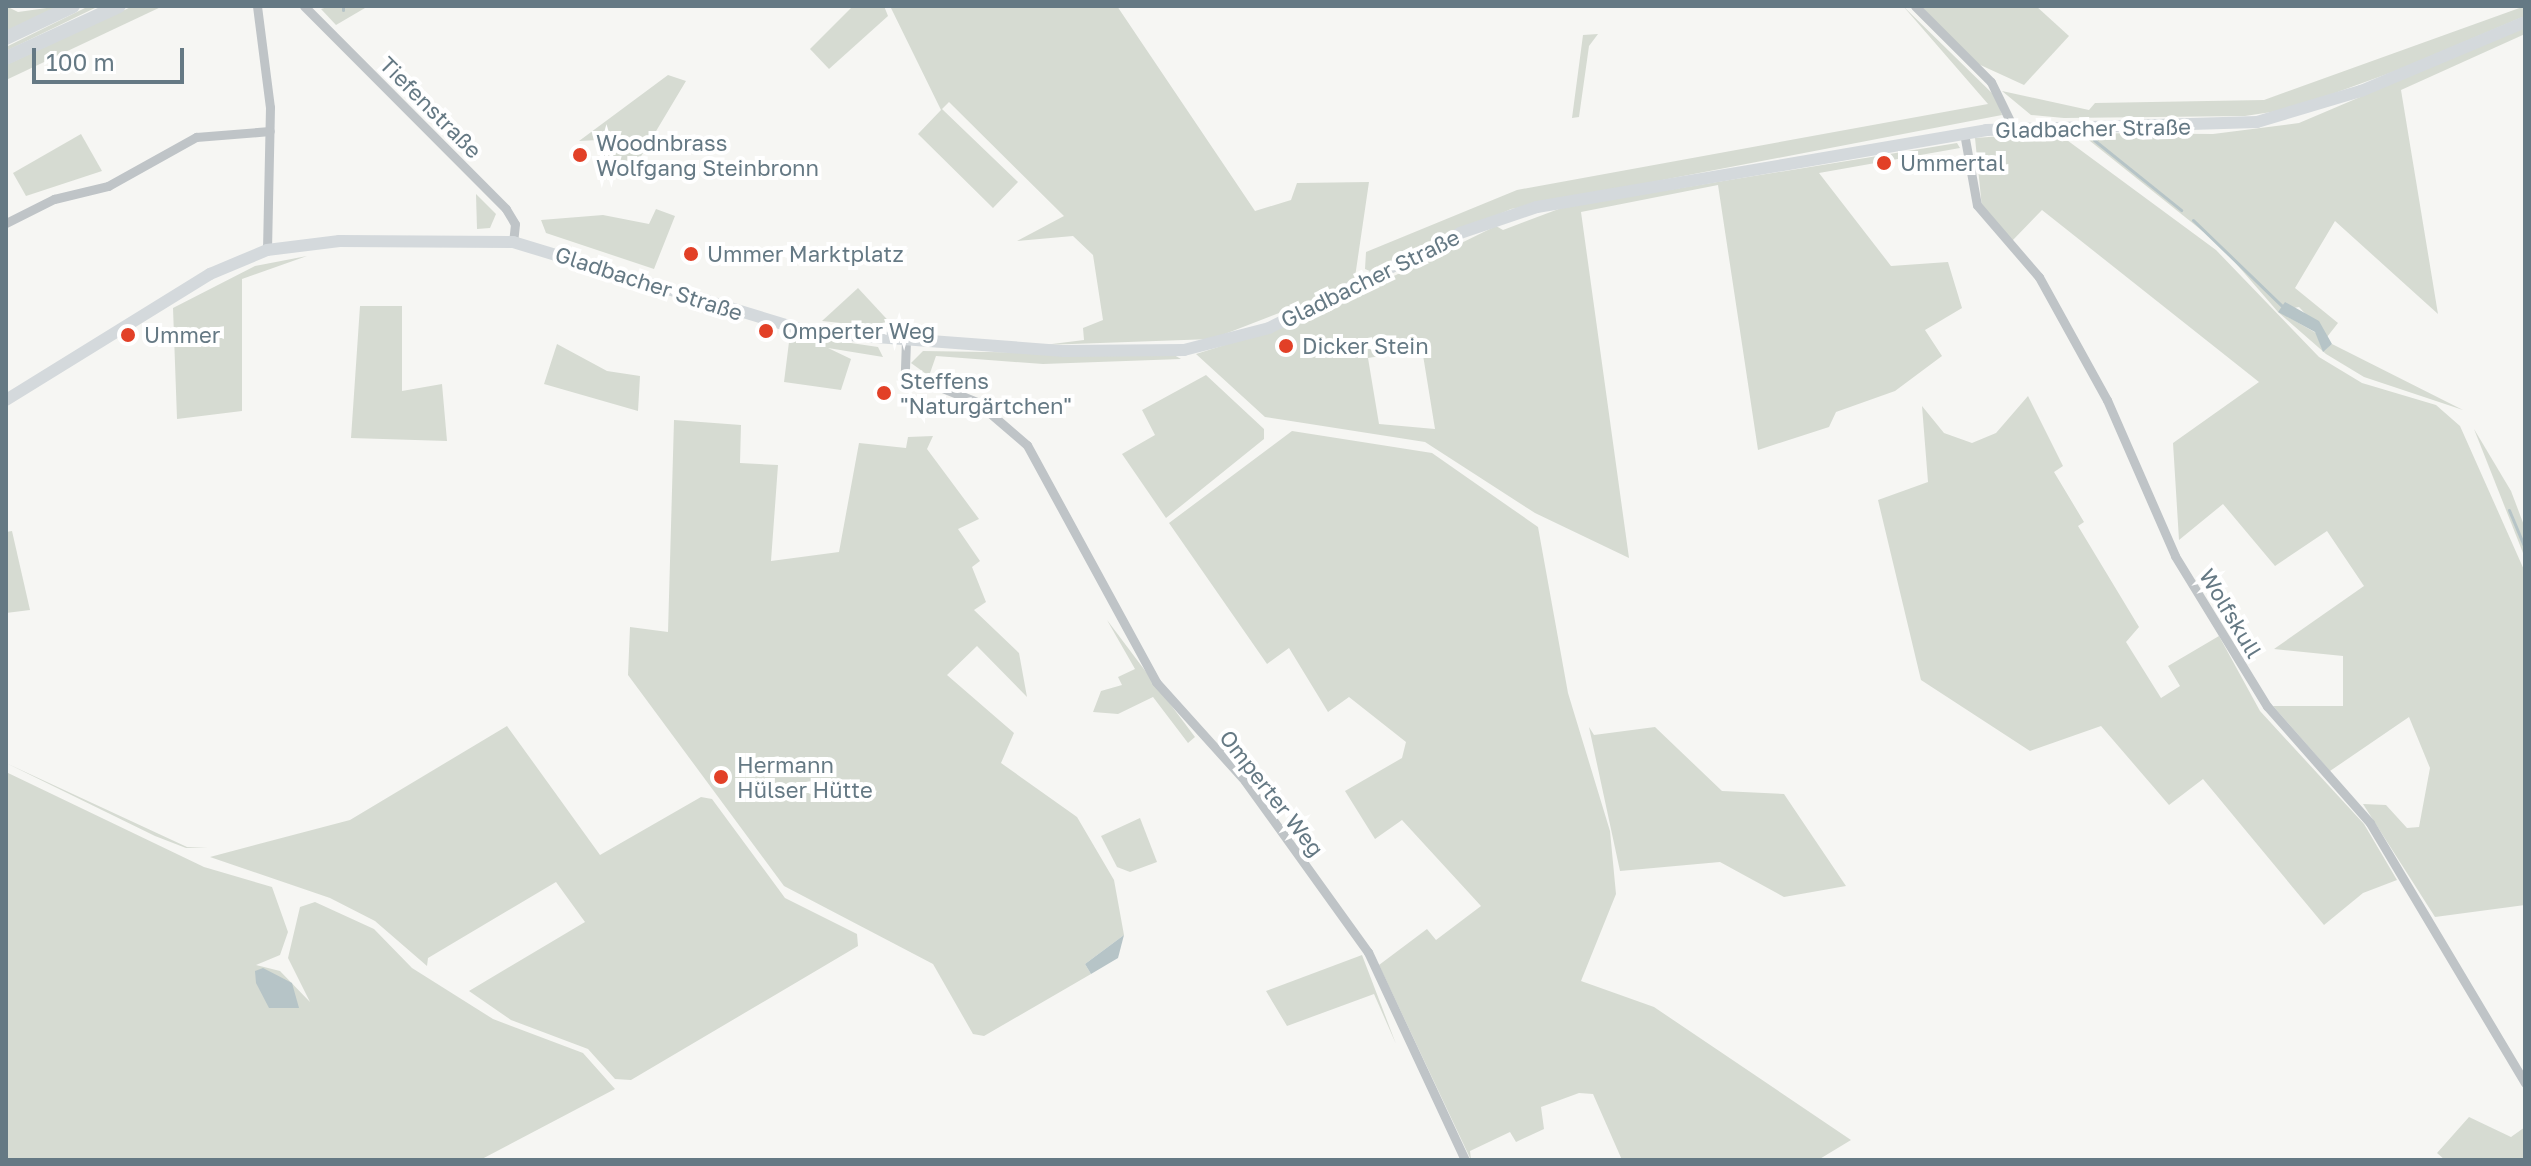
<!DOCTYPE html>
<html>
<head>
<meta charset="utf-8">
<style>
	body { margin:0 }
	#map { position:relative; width:2531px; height:1166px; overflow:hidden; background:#f6f6f3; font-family:"Golos Text",sans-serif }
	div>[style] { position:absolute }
	.green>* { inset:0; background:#d6dbd2 }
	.water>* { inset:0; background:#b6c4c7 }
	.stream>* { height:3px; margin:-1.5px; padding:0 1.5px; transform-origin:1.5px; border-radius:1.5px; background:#b6c4c7 }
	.street>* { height:9px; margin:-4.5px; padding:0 4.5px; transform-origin:4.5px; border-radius:4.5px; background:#bfc4c7 }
	.secondary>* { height:12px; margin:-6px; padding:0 6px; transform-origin:6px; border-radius:6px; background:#d4d9dc }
	.primary>* { height:14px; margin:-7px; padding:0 7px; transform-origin:7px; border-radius:7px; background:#d4d9dc }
	.dots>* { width:22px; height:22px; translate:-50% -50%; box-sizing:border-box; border:4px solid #fff; border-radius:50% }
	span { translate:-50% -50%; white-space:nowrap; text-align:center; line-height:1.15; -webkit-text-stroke:8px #fff; paint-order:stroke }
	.street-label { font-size:22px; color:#657984 }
	.poi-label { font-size:22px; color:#657984 }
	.left { translate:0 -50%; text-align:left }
	.frame { position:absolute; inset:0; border:8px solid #657984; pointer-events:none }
	.scale { position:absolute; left:32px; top:48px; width:152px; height:36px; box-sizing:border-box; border:4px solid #657984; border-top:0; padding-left:10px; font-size:24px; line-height:28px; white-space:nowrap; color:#657984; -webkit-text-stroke:6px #fff; paint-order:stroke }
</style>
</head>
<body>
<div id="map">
	<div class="green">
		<i style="clip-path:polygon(6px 6px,18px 12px,61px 6px,6px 32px)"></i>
		<i style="clip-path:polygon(89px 6px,99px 6px,6px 51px,6px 47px)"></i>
		<i style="clip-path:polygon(133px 6px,163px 6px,6px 80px,6px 65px)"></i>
		<i style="clip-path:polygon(331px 6px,364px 6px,365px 8px,336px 25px,321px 9px)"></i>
		<i style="clip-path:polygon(853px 6px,884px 6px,888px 16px,829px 69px,810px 49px)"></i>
		<i style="clip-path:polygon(890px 6px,1117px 6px,1255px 211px,1291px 200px,1297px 183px,1369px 182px,1354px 284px,1212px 339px,1044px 345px,1084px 340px,1083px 328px,1103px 320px,1093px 255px,1073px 236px,1017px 241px,1064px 216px,949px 102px,942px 109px,1018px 182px,993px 208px,918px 134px,941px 110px)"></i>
		<i style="clip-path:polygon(1903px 6px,1996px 97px,2002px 115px,1511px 209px,1372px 272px,1365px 269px,1366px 252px,1517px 190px,1988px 104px)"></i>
		<i style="clip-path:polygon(1921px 6px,2036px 6px,2069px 36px,2024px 85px,1976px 63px)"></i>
		<i style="clip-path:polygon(2525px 6px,2525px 16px,2398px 70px,2291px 109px,2245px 116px,2064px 118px,2031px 115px,2002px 91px,2089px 110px,2095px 103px,2264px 100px)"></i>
		<i style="clip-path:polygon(2525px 27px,2525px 34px,2401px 90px,2438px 314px,2335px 221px,2295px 288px,2338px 323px,2327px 337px,2299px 307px,2278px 311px,2316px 333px,2323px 351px,2332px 344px,2463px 410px,2364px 377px,2326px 354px,2278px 312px,2220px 245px,2080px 133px,2213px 134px,2299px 123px)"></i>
		<i style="clip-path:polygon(1598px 34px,1589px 46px,1579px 117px,1572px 118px,1583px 35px)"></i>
		<i style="clip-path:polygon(668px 75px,686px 81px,634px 168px,606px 162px,598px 140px,579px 141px)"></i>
		<i style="clip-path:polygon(2056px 132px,2216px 250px,2319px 357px,2362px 383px,2436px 405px,2460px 426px,2525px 572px,2525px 905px,2435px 917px,2363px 804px,2386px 805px,2407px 828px,2419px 827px,2430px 768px,2409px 717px,2330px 771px,2273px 706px,2343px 706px,2343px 656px,2274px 649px,2364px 586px,2327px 531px,2275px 566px,2223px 504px,2179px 540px,2173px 443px,2259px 382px,2042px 210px,2012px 241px,1982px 208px,1975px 138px)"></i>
		<i style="clip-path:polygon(81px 134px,102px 171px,26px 196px,13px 173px)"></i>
		<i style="clip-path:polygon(evenodd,1957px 143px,1960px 148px,1819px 173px,1891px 266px,1948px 262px,1962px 308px,1925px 330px,1942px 356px,1895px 391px,1836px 412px,1829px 427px,1758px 450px,1718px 185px,1581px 212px,1629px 558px,1535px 513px,1425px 442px,1265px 417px,1196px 354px,1302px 321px,1496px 226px,1503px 230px,1564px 207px,1957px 143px,1422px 349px,1435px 429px,1379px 424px,1368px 358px,1422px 349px)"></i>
		<i style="clip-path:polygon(476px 194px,496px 214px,490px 228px,477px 229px)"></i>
		<i style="clip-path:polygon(656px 209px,675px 216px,654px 269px,546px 233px,541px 220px,603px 215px,649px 224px)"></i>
		<i style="clip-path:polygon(307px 256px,242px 279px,242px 411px,177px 419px,173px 308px,255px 266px)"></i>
		<i style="clip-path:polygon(858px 288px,896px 329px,822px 321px)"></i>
		<i style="clip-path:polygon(360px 306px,402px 306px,402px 391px,442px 384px,447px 441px,351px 438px)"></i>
		<i style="clip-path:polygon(790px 334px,878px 347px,883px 357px,828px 348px,851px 359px,841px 390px,784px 382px)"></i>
		<i style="clip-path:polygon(557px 344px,607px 371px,640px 376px,638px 411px,544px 384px)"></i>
		<i style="clip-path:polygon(923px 351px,1174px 355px,1181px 359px,1043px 364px,936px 356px,929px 376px,911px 363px)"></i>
		<i style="clip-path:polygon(1206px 375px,1264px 429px,1264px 439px,1166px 518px,1122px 454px,1155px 435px,1142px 410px)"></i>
		<i style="clip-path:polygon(2028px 396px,2063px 466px,2054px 472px,2084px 522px,2078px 526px,2139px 627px,2126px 642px,2161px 698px,2180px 686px,2168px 666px,2219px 636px,2260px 711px,2364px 824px,2397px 880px,2363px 893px,2324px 925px,2203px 779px,2169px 805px,2101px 726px,2030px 751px,1921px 680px,1878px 500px,1928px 482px,1922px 406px,1944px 433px,1972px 443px,1996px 433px)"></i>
		<i style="clip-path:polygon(674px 420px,741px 425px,740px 463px,778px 465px,771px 561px,839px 552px,859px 443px,906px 448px,908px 437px,933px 436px,927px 449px,979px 519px,958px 529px,980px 561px,972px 567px,986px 602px,974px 610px,1019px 653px,1027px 697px,977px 646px,947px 675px,1014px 733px,1001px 763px,1077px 817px,1114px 880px,1124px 935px,1085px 964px,1091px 974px,984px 1036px,973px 1034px,933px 964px,784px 886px,628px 675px,630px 627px,668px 632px)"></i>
		<i style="clip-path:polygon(2474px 429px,2511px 491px,2525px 528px,2525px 558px)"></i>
		<i style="clip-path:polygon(1292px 431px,1432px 453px,1538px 527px,1568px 693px,1610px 831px,1616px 894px,1581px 981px,1654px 1007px,1851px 1140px,1818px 1160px,1622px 1160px,1593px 1094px,1579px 1093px,1541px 1107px,1544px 1129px,1516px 1142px,1510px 1132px,1470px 1151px,1471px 1160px,1379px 965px,1427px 929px,1436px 940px,1481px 906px,1402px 820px,1375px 839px,1345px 791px,1402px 758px,1406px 742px,1349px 697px,1328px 712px,1289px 648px,1267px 664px,1169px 523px)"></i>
		<i style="clip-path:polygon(12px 531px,30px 610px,6px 613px,6px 532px)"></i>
		<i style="clip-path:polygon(1107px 620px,1195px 737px,1188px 743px,1153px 697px,1118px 714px,1093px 712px,1101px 691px,1122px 685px,1118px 677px,1135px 669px)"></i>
		<i style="clip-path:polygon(507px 726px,600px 855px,701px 797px,712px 799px,785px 898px,857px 934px,858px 946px,631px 1080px,615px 1079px,588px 1049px,511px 1020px,469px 991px,585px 922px,556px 882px,428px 958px,427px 966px,375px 921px,330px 898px,210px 857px,350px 820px)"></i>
		<i style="clip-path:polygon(1589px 727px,1594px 735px,1655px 727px,1722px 791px,1784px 794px,1846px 886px,1784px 897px,1720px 862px,1620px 871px)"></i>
		<i style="clip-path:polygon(6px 763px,187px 847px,208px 847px,186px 848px,155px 836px)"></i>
		<i style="clip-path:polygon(6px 772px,204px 867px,272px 887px,288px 932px,280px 955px,256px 965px,280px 971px,310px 1002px,288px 958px,300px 907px,315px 902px,374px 929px,412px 968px,493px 1019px,583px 1053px,615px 1089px,480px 1160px,6px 1160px)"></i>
		<i style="clip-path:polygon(1140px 818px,1157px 862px,1130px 872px,1117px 867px,1101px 836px)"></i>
		<i style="clip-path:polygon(1362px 955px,1396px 1044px,1374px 994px,1287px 1026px,1266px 991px)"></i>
		<i style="clip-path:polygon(2469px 1117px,2511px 1137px,2525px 1127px,2525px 1160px,2445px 1160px,2437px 1153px)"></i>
	</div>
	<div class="water">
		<i style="clip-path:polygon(2285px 302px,2319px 321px,2332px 344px,2323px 352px,2315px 332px,2278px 312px)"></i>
		<i style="clip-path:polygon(1124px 935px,1118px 958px,1091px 974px,1085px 964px)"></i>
		<i style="clip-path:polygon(263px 968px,292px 983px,299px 1008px,269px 1008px,256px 983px,255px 971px)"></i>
	</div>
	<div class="stream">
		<i style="left:343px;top:6px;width:4px;rotate:90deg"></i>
		<i style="left:2094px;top:140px;width:112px;rotate:38.8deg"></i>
		<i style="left:2193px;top:220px;width:125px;rotate:44deg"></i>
		<i style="left:2509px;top:510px;width:41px;rotate:67.2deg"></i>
	</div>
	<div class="street">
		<i style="left:257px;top:6px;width:102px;rotate:82.7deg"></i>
		<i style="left:270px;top:107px;width:143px;rotate:91.2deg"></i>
		<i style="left:304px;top:6px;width:286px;rotate:45.1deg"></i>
		<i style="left:506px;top:209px;width:17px;rotate:59deg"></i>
		<i style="left:515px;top:224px;width:18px;rotate:96deg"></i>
		<i style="left:1915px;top:6px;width:107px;rotate:45deg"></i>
		<i style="left:1991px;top:82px;width:50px;rotate:63.9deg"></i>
		<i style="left:1964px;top:133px;width:73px;rotate:79.8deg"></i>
		<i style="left:1977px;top:205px;width:95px;rotate:49.3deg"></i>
		<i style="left:2039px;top:277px;width:141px;rotate:61.1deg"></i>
		<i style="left:2107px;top:400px;width:170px;rotate:66.4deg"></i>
		<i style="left:2175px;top:556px;width:176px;rotate:58.5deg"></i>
		<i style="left:2267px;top:706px;width:156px;rotate:48.6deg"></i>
		<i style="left:2370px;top:823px;width:303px;rotate:59.2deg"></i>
		<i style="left:6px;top:223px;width:54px;rotate:-26.6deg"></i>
		<i style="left:54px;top:199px;width:56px;rotate:-13.5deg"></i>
		<i style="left:108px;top:186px;width:101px;rotate:-29.1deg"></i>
		<i style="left:196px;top:137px;width:74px;rotate:-4.6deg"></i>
		<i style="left:906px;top:340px;width:33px;rotate:92deg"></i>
		<i style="left:905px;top:373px;width:78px;rotate:21.9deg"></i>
		<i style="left:977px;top:402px;width:66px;rotate:40.7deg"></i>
		<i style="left:1027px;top:445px;width:270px;rotate:61.4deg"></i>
		<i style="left:1156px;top:682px;width:133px;rotate:48deg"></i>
		<i style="left:1245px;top:781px;width:211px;rotate:54.3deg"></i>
		<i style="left:1368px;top:952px;width:230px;rotate:65deg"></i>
	</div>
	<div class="secondary">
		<i style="left:6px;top:400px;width:240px;rotate:-31.7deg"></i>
		<i style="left:210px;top:274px;width:62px;rotate:-22.8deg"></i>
		<i style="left:267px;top:250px;width:73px;rotate:-7.1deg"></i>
		<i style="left:339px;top:241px;width:174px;rotate:0.3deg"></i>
		<i style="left:513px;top:242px;width:310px;rotate:16.9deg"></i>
		<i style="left:810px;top:332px;width:255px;rotate:4.3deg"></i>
		<i style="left:1064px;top:351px;width:120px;rotate:-0.5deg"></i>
		<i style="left:1184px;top:350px;width:88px;rotate:-14.5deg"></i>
		<i style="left:1269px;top:328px;width:213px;rotate:-26.4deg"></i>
		<i style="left:1460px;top:233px;width:81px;rotate:-18.7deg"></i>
		<i style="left:1537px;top:207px;width:456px;rotate:-9.7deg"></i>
		<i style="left:1986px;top:130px;width:271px;rotate:-1.7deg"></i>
		<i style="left:2257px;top:122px;width:109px;rotate:-16.6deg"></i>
		<i style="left:2361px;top:91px;width:178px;rotate:-22.8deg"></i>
	</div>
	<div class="primary">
		<i style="left:6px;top:38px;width:74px;rotate:-25.5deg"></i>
		<i style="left:6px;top:58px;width:124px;rotate:-24.7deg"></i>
	</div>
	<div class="dots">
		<i style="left:580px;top:155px;background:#e24027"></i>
		<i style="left:1884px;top:163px;background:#e24027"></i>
		<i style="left:691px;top:254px;background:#e24027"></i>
		<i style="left:766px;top:331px;background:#e24027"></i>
		<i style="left:128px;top:335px;background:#e24027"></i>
		<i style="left:1286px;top:346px;background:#e24027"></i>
		<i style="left:884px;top:393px;background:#e24027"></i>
		<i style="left:721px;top:777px;background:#e24027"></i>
	</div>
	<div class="street-label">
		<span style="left:431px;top:107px;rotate:45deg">Tiefenstraße</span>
		<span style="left:2093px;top:128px;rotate:-1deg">Gladbacher Straße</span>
		<span style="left:1370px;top:278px;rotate:-26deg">Gladbacher Straße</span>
		<span style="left:649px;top:283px;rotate:18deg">Gladbacher Straße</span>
		<span style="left:2231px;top:613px;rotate:59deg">Wolfskull</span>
		<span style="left:1272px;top:793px;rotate:52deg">Omperter Weg</span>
	</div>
	<div class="poi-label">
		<span class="left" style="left:596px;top:155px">Woodnbrass<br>Wolfgang Steinbronn</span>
		<span class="left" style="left:1900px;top:163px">Ummertal</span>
		<span class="left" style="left:707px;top:254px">Ummer Marktplatz</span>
		<span class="left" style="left:782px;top:331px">Omperter Weg</span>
		<span class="left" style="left:144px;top:335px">Ummer</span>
		<span class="left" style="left:1302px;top:346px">Dicker Stein</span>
		<span class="left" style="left:900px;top:393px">Steffens<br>"Naturgärtchen"</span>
		<span class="left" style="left:737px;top:777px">Hermann<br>Hülser Hütte</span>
	</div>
	<div class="frame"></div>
	<div class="scale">100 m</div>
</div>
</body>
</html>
